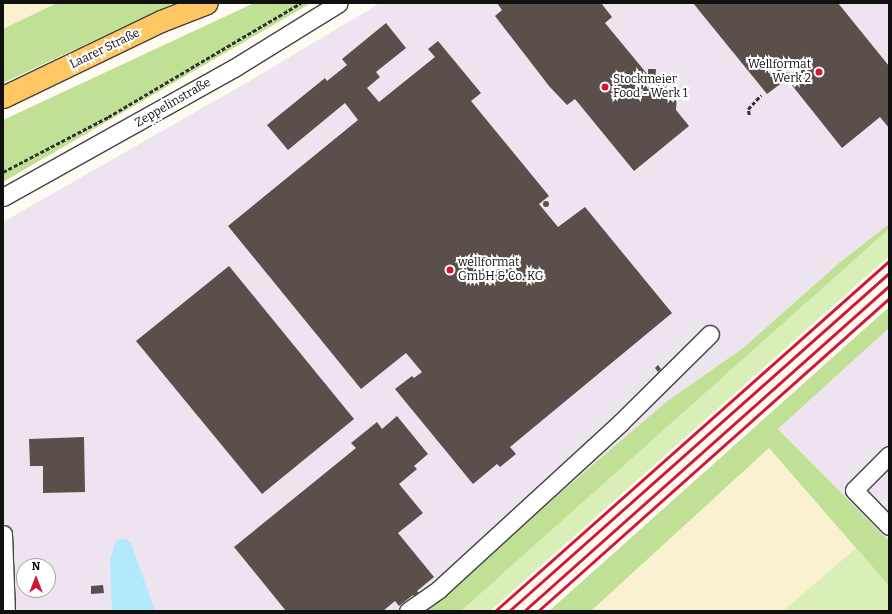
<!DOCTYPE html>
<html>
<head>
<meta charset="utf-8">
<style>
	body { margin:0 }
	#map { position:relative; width:892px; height:614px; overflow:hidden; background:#fffbf3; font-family:Bitter,serif }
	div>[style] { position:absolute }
	.industrial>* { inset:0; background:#ede4ef }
	.farmland>* { inset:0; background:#f9f1cf }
	.green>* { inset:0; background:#daefb7 }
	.forest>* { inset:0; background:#c0e195 }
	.water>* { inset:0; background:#b2e9fd }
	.building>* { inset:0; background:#5a4f4b }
	.round { border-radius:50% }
	.path>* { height:2.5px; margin-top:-1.25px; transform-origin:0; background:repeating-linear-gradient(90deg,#323232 0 4px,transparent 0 6px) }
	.roads { filter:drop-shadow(1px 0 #434343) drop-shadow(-1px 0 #434343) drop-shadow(0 1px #434343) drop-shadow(0 -1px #434343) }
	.minor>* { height:17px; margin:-8.5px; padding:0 8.5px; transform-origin:8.5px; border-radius:8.5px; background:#fff }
	.major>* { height:21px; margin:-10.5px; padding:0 10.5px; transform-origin:10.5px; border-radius:10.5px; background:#ffc763 }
	.rail>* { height:3px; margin:-1.5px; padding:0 1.5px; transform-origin:1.5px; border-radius:1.5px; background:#d11735 }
	.dots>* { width:11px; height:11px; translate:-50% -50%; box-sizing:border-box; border:2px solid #fff; border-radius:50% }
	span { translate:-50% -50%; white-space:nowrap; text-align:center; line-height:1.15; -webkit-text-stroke:4px #fff; paint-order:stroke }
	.street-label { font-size:12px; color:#101010 }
	.poi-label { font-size:12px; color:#101010 }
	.right { translate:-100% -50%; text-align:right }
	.left { translate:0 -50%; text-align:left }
	.frame { position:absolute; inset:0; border:4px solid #101010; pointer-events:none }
	.north { position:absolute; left:16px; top:558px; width:40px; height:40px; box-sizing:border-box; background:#fff; border:1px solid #9f9f9f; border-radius:50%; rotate:0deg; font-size:11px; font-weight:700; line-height:16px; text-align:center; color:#101010 }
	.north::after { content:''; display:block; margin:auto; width:14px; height:18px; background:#d11735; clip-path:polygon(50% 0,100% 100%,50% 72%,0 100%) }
</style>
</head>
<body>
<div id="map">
	<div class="industrial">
		<i style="clip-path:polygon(evenodd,380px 3px,889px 3px,889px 224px,839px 263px,743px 348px,666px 402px,422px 611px,3px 611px,3px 222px,258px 76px,380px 3px,24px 566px,48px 566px,48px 590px,24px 590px,24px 566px)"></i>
		<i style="clip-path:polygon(889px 328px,889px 541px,778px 429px)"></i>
	</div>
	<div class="farmland">
		<i style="clip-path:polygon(3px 3px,57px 3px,3px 29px)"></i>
		<i style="clip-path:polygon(769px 448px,856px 548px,783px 611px,591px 611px)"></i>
	</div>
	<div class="green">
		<i style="clip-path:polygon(889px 229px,889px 256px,490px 611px,461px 611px)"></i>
		<i style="clip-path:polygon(856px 548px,889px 586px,889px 611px,783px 611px)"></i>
	</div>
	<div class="forest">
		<i style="clip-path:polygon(57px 3px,174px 3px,3px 83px,3px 29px)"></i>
		<i style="clip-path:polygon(254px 3px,311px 3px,3px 182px,3px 120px)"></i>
		<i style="clip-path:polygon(889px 224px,889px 229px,461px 611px,422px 611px,666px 402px,743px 348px,839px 263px)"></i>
		<i style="clip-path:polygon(889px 307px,889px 328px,778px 429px,889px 541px,889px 586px,769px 448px,591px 611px,549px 611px)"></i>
	</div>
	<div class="water">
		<i style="clip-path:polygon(126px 539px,131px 543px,155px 611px,112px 611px,110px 560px,116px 540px)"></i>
	</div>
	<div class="building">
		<i style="clip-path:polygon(497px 3px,601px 3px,612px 17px,605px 23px,648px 75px,648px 69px,656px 69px,655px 84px,658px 88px,659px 81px,667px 82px,665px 97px,669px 101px,670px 94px,677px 95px,676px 110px,689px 126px,634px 171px,575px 99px,567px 105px,549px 86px,495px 16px,502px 10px)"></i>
		<i style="clip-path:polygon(693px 3px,838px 3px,889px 66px,889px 128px,880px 117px,842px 148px,787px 79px,767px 94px)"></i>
		<i style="clip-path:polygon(386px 23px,406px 48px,376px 72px,380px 77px,367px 88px,379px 102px,435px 57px,428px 49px,438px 41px,481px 93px,471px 101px,549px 196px,539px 204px,558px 227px,585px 207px,672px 313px,510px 447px,516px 454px,500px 467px,497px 464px,473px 484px,395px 389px,412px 376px,414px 378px,422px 372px,406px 353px,361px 389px,228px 226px,358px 120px,345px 103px,288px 150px,267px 125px,325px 78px,327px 81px,347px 65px,342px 59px)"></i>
		<i class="round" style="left:543px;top:201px;width:6px;height:6px"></i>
		<i style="clip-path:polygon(229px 266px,354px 419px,262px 494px,136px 341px)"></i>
		<i style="clip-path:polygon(658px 365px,661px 369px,658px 372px,655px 368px)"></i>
		<i style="clip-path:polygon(397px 416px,428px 454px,414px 466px,417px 469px,399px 484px,423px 513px,398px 533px,434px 577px,417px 591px,421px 595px,416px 598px,413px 595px,399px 606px,395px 601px,383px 611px,286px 611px,234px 547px,356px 448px,351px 443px,377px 422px,382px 429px)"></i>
		<i style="clip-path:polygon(84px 437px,85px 492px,43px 493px,43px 466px,30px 466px,29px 439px)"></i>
		<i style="clip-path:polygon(103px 585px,104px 593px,91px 594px,91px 586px)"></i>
	</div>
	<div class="path">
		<i style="left:749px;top:115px;width:6px;rotate:-99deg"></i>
		<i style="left:748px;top:109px;width:19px;rotate:-47deg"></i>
		<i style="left:3px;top:172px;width:119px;rotate:-27.6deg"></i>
		<i style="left:108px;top:117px;width:224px;rotate:-30.6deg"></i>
	</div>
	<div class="roads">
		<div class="minor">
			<i style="left:3px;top:197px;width:265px;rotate:-29.2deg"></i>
			<i style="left:234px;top:68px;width:123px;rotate:-31.8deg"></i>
			<i style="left:889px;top:455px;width:49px;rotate:135deg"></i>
			<i style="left:854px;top:490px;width:50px;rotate:45.8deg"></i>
			<i style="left:3px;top:534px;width:77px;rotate:87.8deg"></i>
			<i style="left:408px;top:611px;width:38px;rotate:-35deg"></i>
			<i style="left:439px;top:589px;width:247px;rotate:-42.5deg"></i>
			<i style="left:621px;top:422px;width:125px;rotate:-44.7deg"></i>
		</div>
		<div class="major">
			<i style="left:3px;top:97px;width:175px;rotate:-25.7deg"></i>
			<i style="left:161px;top:21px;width:49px;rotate:-21.4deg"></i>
		</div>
	</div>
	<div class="rail">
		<i style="left:495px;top:611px;width:527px;rotate:-41.62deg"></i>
		<i style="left:509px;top:611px;width:509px;rotate:-41.65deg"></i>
		<i style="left:524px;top:611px;width:489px;rotate:-41.7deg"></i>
		<i style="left:538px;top:611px;width:470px;rotate:-41.7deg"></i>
	</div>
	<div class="dots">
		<i style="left:819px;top:72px;background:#d11735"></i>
		<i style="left:605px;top:87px;background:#d11735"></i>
		<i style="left:450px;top:270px;background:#d11735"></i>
	</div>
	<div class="street-label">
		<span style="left:105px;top:49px;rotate:-26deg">Laarer Straße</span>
		<span style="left:173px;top:103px;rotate:-30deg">Zeppelinstraße</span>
	</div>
	<div class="poi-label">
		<span class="right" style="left:811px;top:72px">Wellformat<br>Werk 2</span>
		<span class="left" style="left:613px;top:87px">Stockmeier<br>Food - Werk 1</span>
		<span class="left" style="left:458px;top:270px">wellformat<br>GmbH &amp; Co. KG</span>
	</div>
	<div class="frame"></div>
	<div class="north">N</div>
</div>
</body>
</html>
